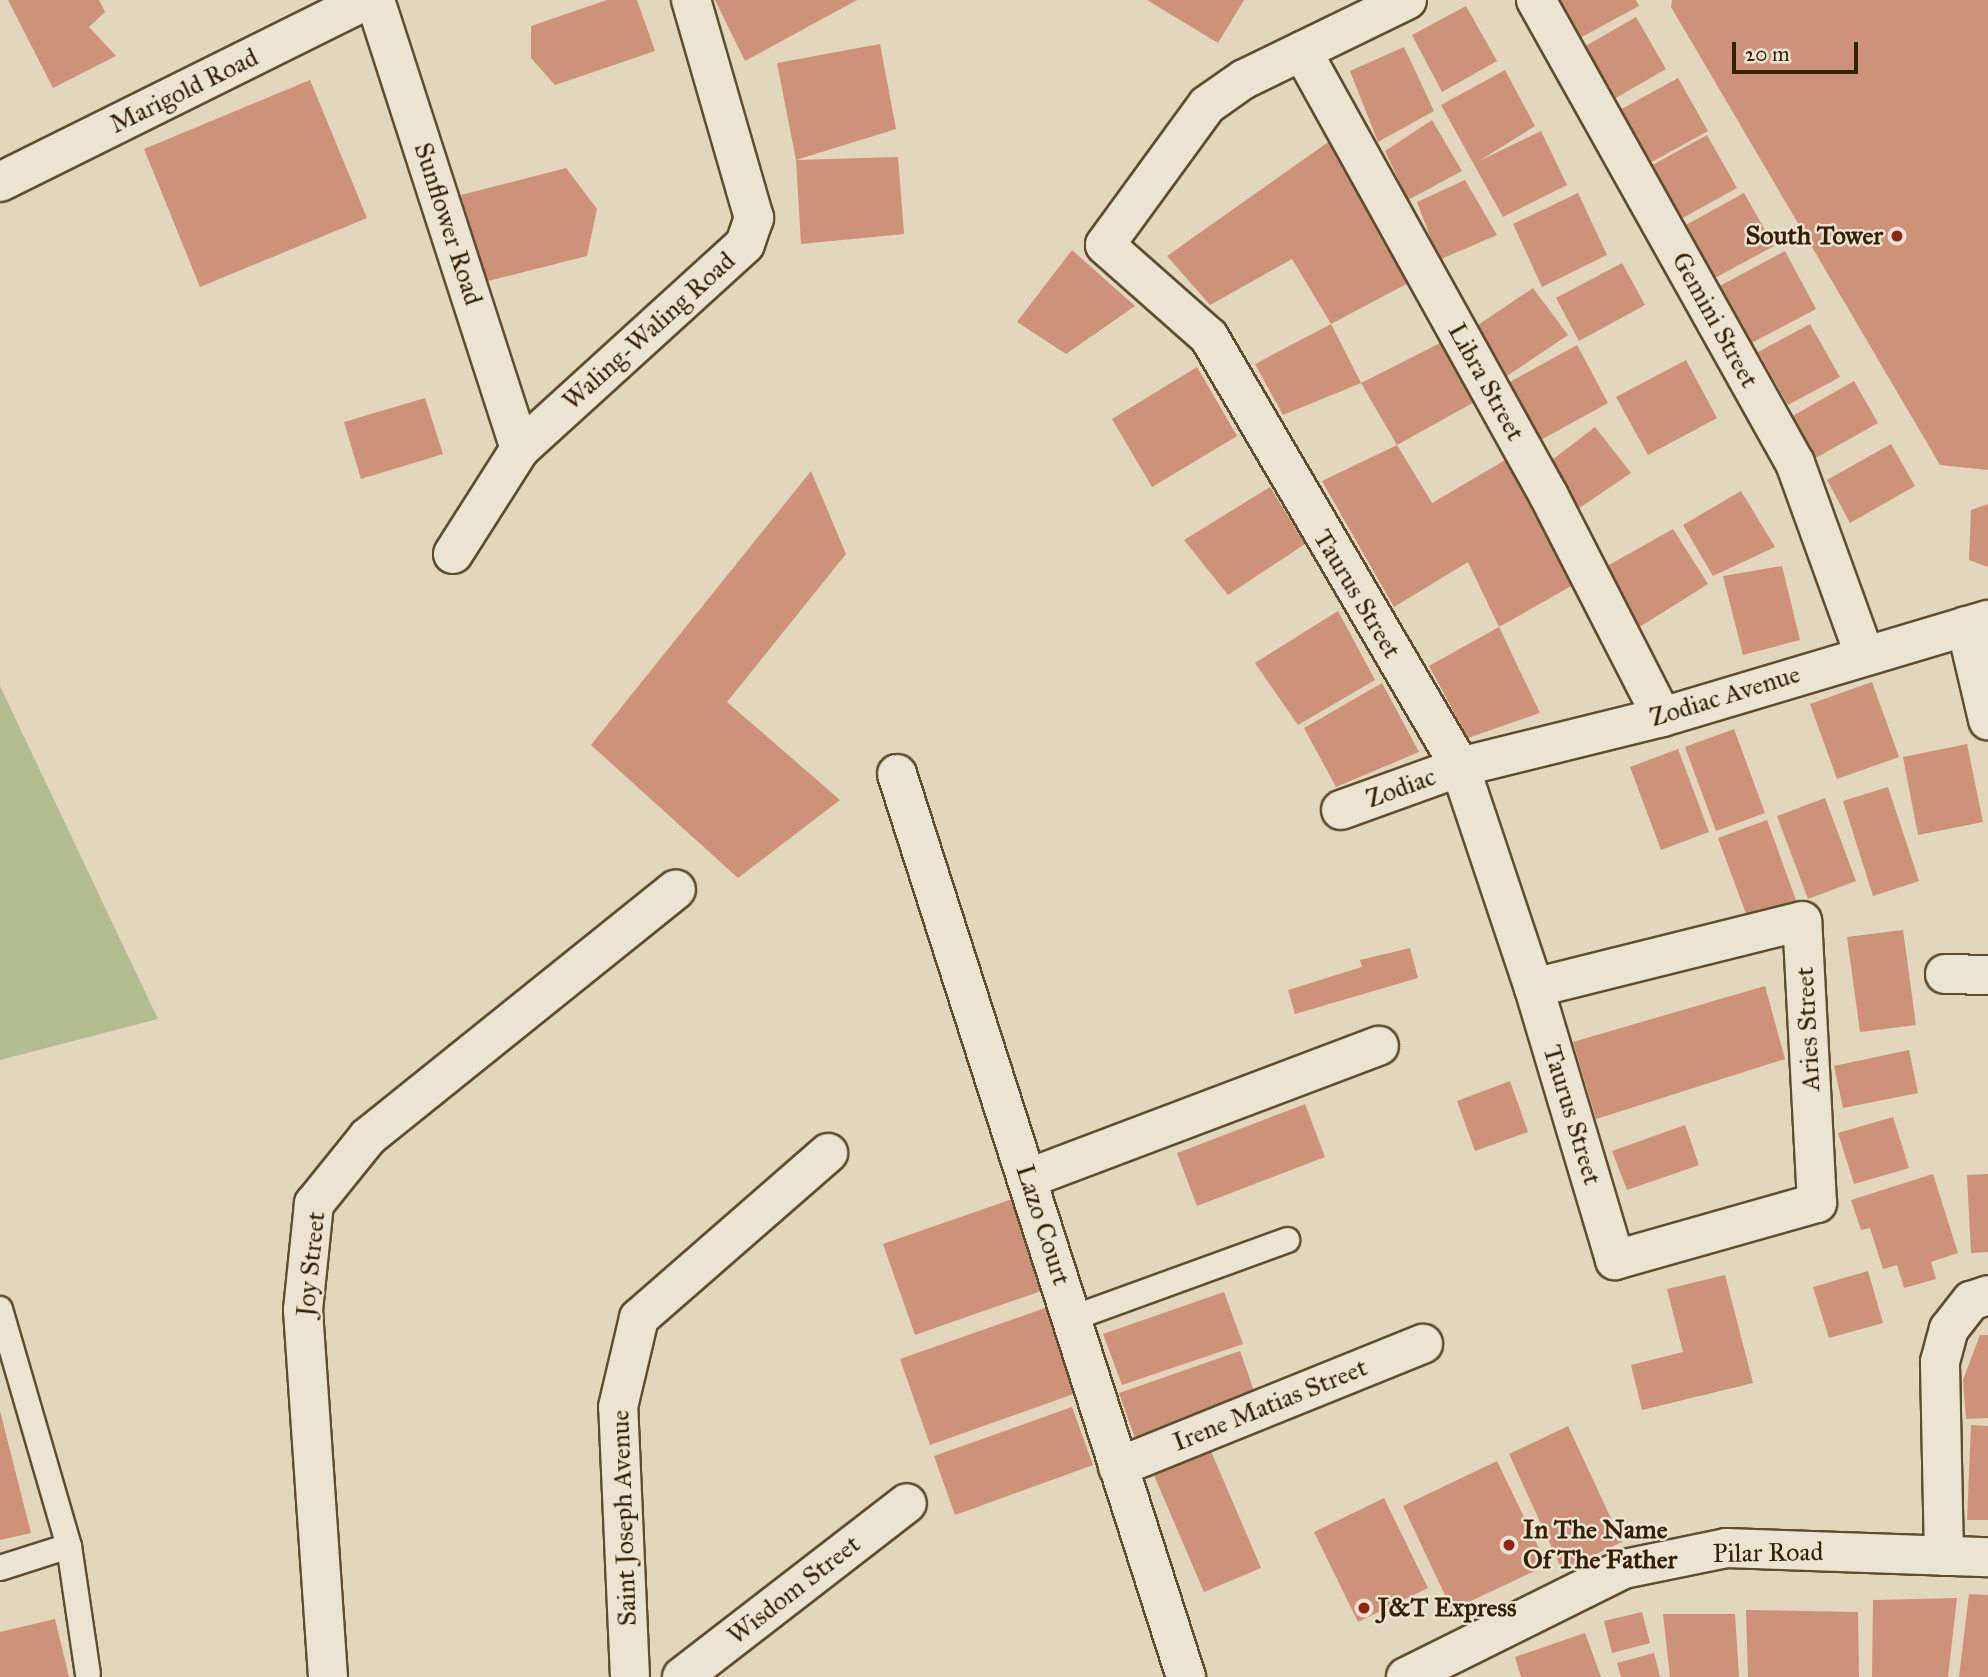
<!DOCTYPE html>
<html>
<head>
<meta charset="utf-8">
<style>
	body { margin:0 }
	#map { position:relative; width:1988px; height:1677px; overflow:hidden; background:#e2d6bc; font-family:"IM FELL Great Primer",serif }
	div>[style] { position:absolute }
	.green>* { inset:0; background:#b4bd90 }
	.building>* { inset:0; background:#cd9279 }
	.roads { filter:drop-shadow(2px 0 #604d30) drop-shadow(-2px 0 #604d30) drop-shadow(0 2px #604d30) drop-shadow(0 -2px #604d30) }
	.service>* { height:24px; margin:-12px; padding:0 12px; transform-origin:12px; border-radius:12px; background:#ece4d3 }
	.minor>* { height:38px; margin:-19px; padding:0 19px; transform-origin:19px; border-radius:19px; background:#ece4d3 }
	.tertiary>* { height:38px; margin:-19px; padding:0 19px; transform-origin:19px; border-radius:19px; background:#ece4d3 }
	.dots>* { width:19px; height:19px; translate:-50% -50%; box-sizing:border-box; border:4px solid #ece4d3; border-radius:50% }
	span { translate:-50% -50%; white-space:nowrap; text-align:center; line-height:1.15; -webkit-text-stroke:5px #ece4d3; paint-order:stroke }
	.street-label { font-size:26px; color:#351f01 }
	.poi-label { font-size:26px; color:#351f01; font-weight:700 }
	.right { translate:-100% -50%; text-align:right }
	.left { translate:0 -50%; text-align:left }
	.scale { position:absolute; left:1732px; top:42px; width:126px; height:32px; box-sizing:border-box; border:4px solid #351f01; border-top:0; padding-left:9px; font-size:21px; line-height:24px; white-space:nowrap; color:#351f01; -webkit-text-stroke:5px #ece4d3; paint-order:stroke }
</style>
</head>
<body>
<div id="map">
	<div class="green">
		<i style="clip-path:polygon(0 686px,158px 1019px,0 1060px)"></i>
	</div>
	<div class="building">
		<i style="clip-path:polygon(8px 0,99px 0,105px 12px,89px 27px,116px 56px,53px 88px)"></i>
		<i style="clip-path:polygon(607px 0,637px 0,655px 51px,555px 85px,531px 58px,531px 26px)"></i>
		<i style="clip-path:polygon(715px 0,857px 0,745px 61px)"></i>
		<i style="clip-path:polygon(1147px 0,1244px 0,1218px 43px)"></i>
		<i style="clip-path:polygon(1558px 0,1636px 0,1639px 6px,1578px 39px)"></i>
		<i style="clip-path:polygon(1672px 0,1988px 0,1988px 470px,1940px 465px,1671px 7px)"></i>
		<i style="clip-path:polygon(1466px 6px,1497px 61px,1442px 92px,1412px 35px)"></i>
		<i style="clip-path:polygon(1636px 17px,1666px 69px,1614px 99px,1584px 47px)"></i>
		<i style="clip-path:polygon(880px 44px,896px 129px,796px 160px,898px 157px,904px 234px,801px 244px,796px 160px,777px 63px)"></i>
		<i style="clip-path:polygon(1404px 47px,1434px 111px,1378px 142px,1350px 71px)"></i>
		<i style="clip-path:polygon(1505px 70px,1535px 126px,1479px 161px,1541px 131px,1567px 185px,1503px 217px,1441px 105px)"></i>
		<i style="clip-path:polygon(1678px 78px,1708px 131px,1648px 164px,1618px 111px)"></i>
		<i style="clip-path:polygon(310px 80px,367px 218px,200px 287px,144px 149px)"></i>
		<i style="clip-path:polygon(1432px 120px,1462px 171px,1408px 200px,1385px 151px)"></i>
		<i style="clip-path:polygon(1707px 135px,1737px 188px,1677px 221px,1647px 168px)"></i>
		<i style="clip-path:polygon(1331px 140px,1412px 281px,1331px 324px,1292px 259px,1210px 305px,1167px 256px)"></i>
		<i style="clip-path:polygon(566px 168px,597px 209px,587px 256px,484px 282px,461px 195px)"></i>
		<i style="clip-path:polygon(1465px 180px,1497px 235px,1439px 260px,1417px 202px)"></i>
		<i style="clip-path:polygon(1578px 193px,1607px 255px,1542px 287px,1513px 224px)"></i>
		<i style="clip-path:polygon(1744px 193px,1774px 246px,1713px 279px,1684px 226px)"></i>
		<i style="clip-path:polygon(1072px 250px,1135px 306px,1066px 354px,1017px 322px)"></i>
		<i style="clip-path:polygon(1785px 251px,1816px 309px,1746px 346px,1716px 288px)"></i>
		<i style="clip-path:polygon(1622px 263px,1645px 305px,1579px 341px,1556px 298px)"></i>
		<i style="clip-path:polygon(1533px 288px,1568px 335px,1507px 376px,1472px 329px)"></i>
		<i style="clip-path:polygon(1331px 324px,1361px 383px,1283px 415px,1255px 364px)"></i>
		<i style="clip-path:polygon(1810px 324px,1840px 377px,1788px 405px,1758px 352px)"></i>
		<i style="clip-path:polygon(1444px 341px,1478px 400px,1397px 445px,1432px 503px,1507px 459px,1573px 585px,1499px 627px,1468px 562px,1394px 607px,1322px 481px,1397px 445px,1361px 383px)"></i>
		<i style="clip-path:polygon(1577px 345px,1608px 403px,1539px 441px,1508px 383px)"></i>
		<i style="clip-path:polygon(1686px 360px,1717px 418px,1648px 455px,1616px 397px)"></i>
		<i style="clip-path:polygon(1197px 367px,1237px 436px,1152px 487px,1112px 419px)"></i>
		<i style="clip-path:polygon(1854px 381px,1878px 423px,1812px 460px,1789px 418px)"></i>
		<i style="clip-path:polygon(425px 398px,443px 454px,361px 479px,344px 422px)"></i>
		<i style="clip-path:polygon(1595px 427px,1631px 473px,1575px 511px,1552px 460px)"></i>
		<i style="clip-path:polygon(1891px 444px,1915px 486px,1850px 523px,1827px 480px)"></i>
		<i style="clip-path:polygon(811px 471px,846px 554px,727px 702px,840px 800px,738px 878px,591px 745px)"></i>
		<i style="clip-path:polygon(1270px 487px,1305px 544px,1228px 595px,1184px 540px)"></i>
		<i style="clip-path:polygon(1741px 491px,1775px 547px,1713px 576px,1683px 525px)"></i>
		<i style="clip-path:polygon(1988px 504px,1988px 567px,1969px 560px,1971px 510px)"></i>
		<i style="clip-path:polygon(1673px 529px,1708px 584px,1638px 628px,1600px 570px)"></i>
		<i style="clip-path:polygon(1782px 566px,1800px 640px,1743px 655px,1723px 576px)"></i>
		<i style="clip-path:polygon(1338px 611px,1375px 680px,1298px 725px,1255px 663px)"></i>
		<i style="clip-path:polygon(1499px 627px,1540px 713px,1468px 738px,1429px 666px)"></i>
		<i style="clip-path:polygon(1872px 682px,1899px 757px,1837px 779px,1810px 704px)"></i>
		<i style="clip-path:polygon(1382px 683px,1419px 752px,1336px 787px,1304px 728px)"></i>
		<i style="clip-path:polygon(1734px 729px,1765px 813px,1716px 831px,1685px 747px)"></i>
		<i style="clip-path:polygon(1967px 744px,1983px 822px,1918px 835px,1903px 757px)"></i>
		<i style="clip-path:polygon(1678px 749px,1709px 832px,1661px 850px,1630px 767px)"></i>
		<i style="clip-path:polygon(1888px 787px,1919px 881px,1873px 896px,1843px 801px)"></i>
		<i style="clip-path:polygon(1825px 798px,1856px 881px,1808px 899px,1777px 816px)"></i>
		<i style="clip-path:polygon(1767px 820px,1797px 903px,1749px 922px,1718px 838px)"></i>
		<i style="clip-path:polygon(1903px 930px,1916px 1025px,1860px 1032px,1847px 937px)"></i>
		<i style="clip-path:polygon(1410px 948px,1418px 978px,1295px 1014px,1288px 990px,1362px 967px,1360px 960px)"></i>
		<i style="clip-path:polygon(1765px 986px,1785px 1059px,1596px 1119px,1573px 1042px)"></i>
		<i style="clip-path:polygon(1909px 1050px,1918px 1093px,1843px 1108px,1834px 1066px)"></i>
		<i style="clip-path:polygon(1510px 1081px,1528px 1132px,1475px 1151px,1457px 1101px)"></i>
		<i style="clip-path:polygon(1305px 1104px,1325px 1157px,1197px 1206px,1177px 1153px)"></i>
		<i style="clip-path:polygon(1893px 1117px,1909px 1168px,1854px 1184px,1838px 1133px)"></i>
		<i style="clip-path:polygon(1685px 1125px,1699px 1165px,1627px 1190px,1612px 1151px)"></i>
		<i style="clip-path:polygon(1933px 1174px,1958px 1253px,1931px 1262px,1936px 1279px,1904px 1288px,1897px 1265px,1883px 1269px,1870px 1228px,1861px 1230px,1851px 1200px)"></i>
		<i style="clip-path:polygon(1988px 1174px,1988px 1252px,1971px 1253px,1967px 1175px)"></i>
		<i style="clip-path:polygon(1015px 1198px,1047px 1289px,915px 1335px,883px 1244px)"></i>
		<i style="clip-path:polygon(1868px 1271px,1883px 1323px,1829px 1338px,1813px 1287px)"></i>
		<i style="clip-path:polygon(1725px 1275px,1753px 1383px,1642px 1410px,1631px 1365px,1683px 1352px,1667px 1289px)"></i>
		<i style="clip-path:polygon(1224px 1292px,1243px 1344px,1122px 1385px,1103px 1334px)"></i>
		<i style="clip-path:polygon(1062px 1302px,1093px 1387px,930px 1445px,900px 1359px)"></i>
		<i style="clip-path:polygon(1980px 1335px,1988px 1335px,1988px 1418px,1966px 1419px,1963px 1380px)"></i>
		<i style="clip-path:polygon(1240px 1351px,1258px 1402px,1137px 1444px,1119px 1393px)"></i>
		<i style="clip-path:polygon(1072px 1407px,1093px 1465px,955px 1515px,934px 1456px)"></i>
		<i style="clip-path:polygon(0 1411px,31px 1533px,0 1540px)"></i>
		<i style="clip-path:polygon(1971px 1425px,1988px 1426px,1988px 1520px,1967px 1520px)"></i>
		<i style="clip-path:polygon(1568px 1426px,1622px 1542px,1562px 1570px,1509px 1454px)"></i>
		<i style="clip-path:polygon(1207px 1442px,1261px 1568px,1204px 1592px,1150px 1466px)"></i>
		<i style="clip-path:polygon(1497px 1461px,1547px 1565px,1452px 1610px,1403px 1506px)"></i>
		<i style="clip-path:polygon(1384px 1498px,1428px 1588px,1358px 1622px,1314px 1532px)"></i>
		<i style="clip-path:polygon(1969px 1594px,1988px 1595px,1988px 1677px,1959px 1677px)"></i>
		<i style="clip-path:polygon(1957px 1598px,1948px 1677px,1872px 1677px,1873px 1600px)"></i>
		<i style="clip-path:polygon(1746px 1610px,1858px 1612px,1859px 1677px,1748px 1677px)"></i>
		<i style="clip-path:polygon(1642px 1612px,1650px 1643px,1612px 1653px,1604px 1621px)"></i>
		<i style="clip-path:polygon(1663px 1614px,1735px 1614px,1739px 1677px,1670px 1677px)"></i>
		<i style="clip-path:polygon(55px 1619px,69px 1677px,0 1677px,0 1632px)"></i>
		<i style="clip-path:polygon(1585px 1633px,1601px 1677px,1521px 1677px,1515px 1657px)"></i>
		<i style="clip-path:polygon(1654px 1653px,1660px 1677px,1621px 1677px,1617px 1663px)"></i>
	</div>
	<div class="roads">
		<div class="service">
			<i style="left:0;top:1309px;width:247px;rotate:73.8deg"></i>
			<i style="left:69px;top:1546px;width:129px;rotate:81.6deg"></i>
			<i style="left:1073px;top:1318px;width:228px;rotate:-20deg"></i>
			<i style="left:0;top:1568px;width:72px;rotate:-17.7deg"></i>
		</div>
		<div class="minor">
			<i style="left:375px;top:0;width:472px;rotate:72.1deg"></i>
			<i style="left:1407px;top:0;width:181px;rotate:154.1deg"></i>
			<i style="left:1244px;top:79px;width:45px;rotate:144.9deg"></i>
			<i style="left:1207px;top:105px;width:173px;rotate:126.1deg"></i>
			<i style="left:1105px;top:245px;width:139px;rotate:41.5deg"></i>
			<i style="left:1209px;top:337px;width:498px;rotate:59.7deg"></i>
			<i style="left:1460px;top:767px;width:233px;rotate:71.5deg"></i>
			<i style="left:1534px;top:988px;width:284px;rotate:73.4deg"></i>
			<i style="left:1615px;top:1260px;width:210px;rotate:-15.8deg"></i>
			<i style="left:1817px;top:1203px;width:282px;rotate:-93deg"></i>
			<i style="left:1802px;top:921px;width:276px;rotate:166deg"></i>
			<i style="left:1536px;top:0;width:531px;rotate:60.78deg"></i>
			<i style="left:1795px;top:463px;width:203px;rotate:70.1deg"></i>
			<i style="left:1302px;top:51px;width:509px;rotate:60.97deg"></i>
			<i style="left:1549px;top:496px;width:248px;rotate:62.9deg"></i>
			<i style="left:0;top:182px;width:410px;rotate:-26.4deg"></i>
			<i style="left:453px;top:554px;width:125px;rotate:-57.5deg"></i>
			<i style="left:520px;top:449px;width:304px;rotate:-42.3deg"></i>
			<i style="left:745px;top:244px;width:28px;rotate:-71deg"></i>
			<i style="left:754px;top:218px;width:227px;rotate:-106.1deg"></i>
			<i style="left:1966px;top:626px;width:97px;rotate:76.8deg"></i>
			<i style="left:897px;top:774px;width:948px;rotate:72.25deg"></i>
			<i style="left:1341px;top:810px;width:127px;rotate:-19.9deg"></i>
			<i style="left:1460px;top:767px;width:208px;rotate:-13.9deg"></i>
			<i style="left:1662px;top:717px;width:340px;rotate:-16.6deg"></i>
			<i style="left:1945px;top:974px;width:43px;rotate:1.3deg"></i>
			<i style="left:1029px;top:1178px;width:374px;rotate:-20.7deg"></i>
			<i style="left:1118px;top:1467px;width:329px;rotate:-22deg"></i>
			<i style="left:1944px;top:1556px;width:194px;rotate:-91.2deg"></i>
			<i style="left:1940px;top:1362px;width:34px;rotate:-75deg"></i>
			<i style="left:1949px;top:1329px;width:36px;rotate:-52deg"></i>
			<i style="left:1971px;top:1301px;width:18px;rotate:-19deg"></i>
			<i style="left:328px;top:1677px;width:368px;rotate:-93.9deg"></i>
			<i style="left:303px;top:1310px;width:107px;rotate:-84.1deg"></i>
			<i style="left:314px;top:1204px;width:86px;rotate:-51.1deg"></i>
			<i style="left:368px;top:1137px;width:395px;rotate:-38.8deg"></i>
			<i style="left:630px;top:1677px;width:270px;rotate:-92.5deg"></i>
			<i style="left:618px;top:1407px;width:91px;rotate:-76.7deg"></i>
			<i style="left:639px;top:1318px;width:251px;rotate:-41.1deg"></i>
			<i style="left:682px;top:1677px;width:284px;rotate:-37.7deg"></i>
		</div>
		<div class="tertiary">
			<i style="left:1406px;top:1677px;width:243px;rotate:-26.4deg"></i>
			<i style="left:1624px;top:1569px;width:104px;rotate:-11.6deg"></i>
			<i style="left:1726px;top:1548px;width:262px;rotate:2deg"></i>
		</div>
	</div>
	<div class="dots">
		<i style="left:1897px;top:236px;background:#8f2418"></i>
		<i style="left:1509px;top:1545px;background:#8f2418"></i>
		<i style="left:1364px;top:1608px;background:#8f2418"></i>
	</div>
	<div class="street-label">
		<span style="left:184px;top:91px;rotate:-26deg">Marigold Road</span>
		<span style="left:448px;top:224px;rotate:72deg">Sunflower Road</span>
		<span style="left:1715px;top:320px;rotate:61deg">Gemini Street</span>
		<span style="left:649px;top:331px;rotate:-42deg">Waling-Waling Road</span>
		<span style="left:1486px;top:382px;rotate:61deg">Libra Street</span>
		<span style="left:1357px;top:594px;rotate:59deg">Taurus Street</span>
		<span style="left:1725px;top:696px;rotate:-17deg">Zodiac Avenue</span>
		<span style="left:1401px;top:788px;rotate:-20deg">Zodiac</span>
		<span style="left:1808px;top:1029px;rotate:-93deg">Aries Street</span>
		<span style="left:1572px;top:1115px;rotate:73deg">Taurus Street</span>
		<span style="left:1043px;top:1225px;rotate:72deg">Lazo Court</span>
		<span style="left:311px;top:1264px;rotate:-84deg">Joy Street</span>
		<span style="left:1270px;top:1405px;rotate:-22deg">Irene Matias Street</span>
		<span style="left:624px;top:1518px;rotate:-92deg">Saint Joseph Avenue</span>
		<span style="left:1768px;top:1553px;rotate:-1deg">Pilar Road</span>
		<span style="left:794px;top:1590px;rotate:-38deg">Wisdom Street</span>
	</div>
	<div class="poi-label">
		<span class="right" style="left:1883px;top:236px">South Tower</span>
		<span class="left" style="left:1523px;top:1545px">In The Name<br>Of The Father</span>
		<span class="left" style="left:1378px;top:1608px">J&amp;T Express</span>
	</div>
	<div class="scale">20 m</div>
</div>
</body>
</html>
